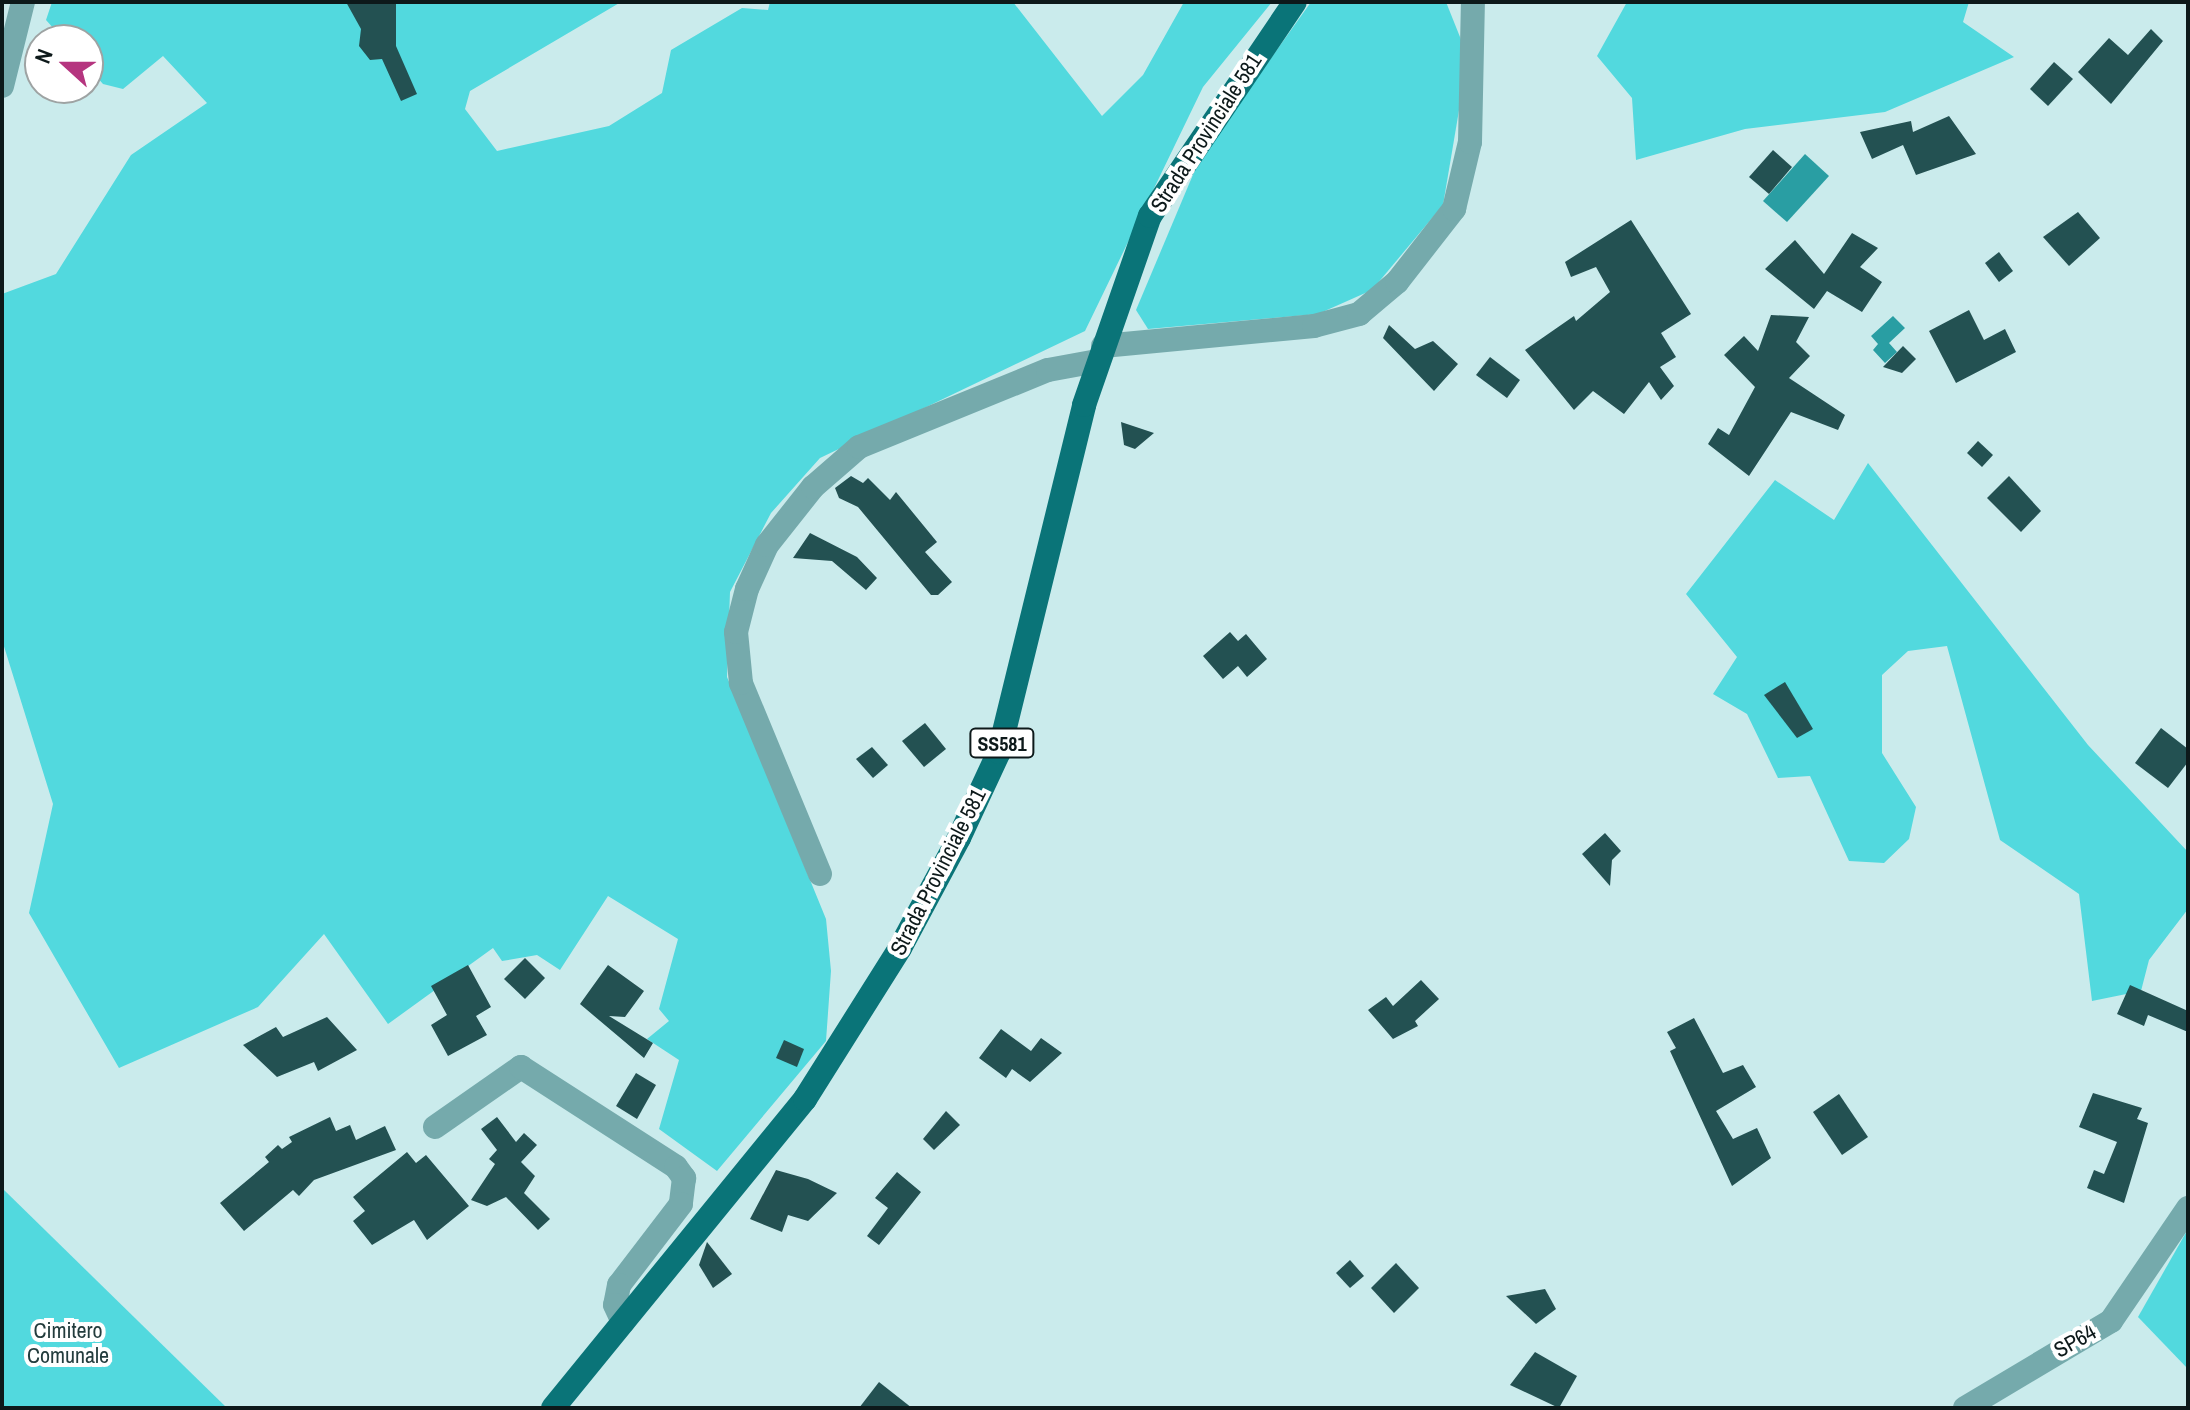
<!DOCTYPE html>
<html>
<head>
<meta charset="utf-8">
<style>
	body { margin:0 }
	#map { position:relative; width:2190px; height:1410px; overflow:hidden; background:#caebec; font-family:"Archivo Narrow",sans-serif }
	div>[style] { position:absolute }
	.green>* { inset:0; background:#52d9de }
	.water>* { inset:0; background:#299ea3 }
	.building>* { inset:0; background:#235152 }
	.minor>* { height:24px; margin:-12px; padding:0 12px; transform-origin:12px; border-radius:12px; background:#75aaac }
	.tertiary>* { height:24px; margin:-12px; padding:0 12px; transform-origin:12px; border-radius:12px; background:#75aaac }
	.primary>* { height:24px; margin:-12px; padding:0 12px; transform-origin:12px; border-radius:12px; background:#0a7478 }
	span { translate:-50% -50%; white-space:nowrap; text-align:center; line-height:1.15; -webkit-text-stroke:8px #fff; paint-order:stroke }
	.shield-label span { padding:2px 6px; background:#fff; border:2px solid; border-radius:6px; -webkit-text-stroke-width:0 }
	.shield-label { font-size:20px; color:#0d191a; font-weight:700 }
	.street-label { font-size:22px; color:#0d191a }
	.park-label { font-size:22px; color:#233c3d }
	.frame { position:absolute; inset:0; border:4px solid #0d191a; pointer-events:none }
	.north { position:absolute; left:24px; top:24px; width:80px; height:80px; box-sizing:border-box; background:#fff; border:2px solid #9ea3a3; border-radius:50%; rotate:291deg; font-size:22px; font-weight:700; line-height:32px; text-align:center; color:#0d191a }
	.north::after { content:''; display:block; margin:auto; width:28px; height:36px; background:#b5357f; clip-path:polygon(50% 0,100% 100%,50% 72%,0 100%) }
</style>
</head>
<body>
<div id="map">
	<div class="green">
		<i style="clip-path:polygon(52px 2px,621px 2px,470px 91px,465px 109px,497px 151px,609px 126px,662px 93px,671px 50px,742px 8px,768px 10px,770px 2px,1013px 2px,1102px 116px,1143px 75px,1184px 2px,1272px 2px,1203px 87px,1085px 331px,820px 458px,771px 513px,730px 592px,727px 677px,826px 919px,831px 971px,826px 1041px,717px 1171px,659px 1129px,679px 1060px,647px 1039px,669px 1021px,659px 1009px,678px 939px,608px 896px,560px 970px,537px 955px,502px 961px,493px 948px,388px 1024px,324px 934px,258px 1007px,119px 1068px,29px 913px,53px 804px,2px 640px,2px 294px,56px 274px,131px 155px,207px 103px,163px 56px,123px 89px,103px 84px,88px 67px,88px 40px,64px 40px,46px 20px)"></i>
		<i style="clip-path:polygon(1311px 2px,1446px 2px,1468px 57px,1443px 205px,1372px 290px,1318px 314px,1148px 329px,1136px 310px,1200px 158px)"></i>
		<i style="clip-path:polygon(1627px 2px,1969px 2px,1963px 22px,2014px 57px,1885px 112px,1745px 129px,1636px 160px,1632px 98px,1597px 56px)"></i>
		<i style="clip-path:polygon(1868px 463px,2088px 745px,2188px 852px,2188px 909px,2149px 960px,2141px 991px,2092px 1001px,2079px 894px,2000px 840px,1947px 646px,1908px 651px,1882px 675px,1882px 753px,1916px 807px,1909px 839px,1884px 863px,1849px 861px,1810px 776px,1778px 778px,1747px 714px,1713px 694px,1737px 657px,1686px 594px,1775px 480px,1834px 520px)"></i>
		<i style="clip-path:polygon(2px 1188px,227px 1408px,2px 1408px)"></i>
		<i style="clip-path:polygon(2188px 1229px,2188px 1369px,2138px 1317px)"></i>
	</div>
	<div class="water">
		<i style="clip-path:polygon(1805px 154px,1829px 176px,1787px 222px,1763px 201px)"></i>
		<i style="clip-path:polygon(1893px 316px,1905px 328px,1889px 343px,1897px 352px,1885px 363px,1873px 350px,1878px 344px,1871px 336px)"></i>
	</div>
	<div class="building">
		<i style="clip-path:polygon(346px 2px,396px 2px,396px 46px,417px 94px,401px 101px,382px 59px,370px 60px,359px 46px,361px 29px)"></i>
		<i style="clip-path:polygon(2151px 29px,2163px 41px,2111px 104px,2078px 72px,2109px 38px,2128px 55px)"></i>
		<i style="clip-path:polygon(2054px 62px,2073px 79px,2048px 106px,2030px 89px)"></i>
		<i style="clip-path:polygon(1949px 116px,1976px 154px,1916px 175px,1903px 145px,1872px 159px,1860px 132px,1911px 121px,1913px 132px)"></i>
		<i style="clip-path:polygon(1773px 150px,1792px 167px,1769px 194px,1749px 177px)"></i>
		<i style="clip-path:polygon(2078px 212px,2100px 238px,2069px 266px,2043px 237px)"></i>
		<i style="clip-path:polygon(1631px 220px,1691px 314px,1661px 333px,1676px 357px,1660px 367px,1674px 386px,1661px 400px,1649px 382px,1624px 414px,1593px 391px,1574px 410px,1525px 350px,1574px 316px,1576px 321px,1610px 292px,1596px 267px,1571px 277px,1565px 262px)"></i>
		<i style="clip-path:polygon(1852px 233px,1878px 248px,1860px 267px,1882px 282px,1862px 312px,1827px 291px,1814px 309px,1765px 269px,1795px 240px,1824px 274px)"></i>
		<i style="clip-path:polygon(1999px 252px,2013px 271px,1999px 282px,1985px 263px)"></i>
		<i style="clip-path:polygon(1969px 310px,1984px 340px,2005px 329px,2016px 352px,1956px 383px,1929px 331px)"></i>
		<i style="clip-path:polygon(1771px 315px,1809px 317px,1796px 342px,1810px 356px,1789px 378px,1845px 415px,1838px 430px,1791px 412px,1749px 476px,1708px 444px,1718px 428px,1729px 435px,1755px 387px,1724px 355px,1744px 336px,1758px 351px)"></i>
		<i style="clip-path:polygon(1389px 325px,1415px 349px,1433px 341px,1458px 364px,1434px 391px,1383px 338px)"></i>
		<i style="clip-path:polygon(1903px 346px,1916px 359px,1902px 373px,1883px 367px)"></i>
		<i style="clip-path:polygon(1490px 357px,1520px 380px,1507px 398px,1476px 375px)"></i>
		<i style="clip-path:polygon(1121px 422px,1154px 433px,1135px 449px,1124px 445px)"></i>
		<i style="clip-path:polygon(1978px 441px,1993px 455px,1982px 467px,1967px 453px)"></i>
		<i style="clip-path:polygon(851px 476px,863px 483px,868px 478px,890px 500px,896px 492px,937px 542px,925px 552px,952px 582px,938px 595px,931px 595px,858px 507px,839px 498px,835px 488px)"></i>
		<i style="clip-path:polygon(2009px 476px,2041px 511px,2021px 532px,1987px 498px)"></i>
		<i style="clip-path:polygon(810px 533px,857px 557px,877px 578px,866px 590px,832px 561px,793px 558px)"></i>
		<i style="clip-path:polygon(1230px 632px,1238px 641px,1246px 634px,1267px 659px,1247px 677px,1238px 666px,1223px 679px,1203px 656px)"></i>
		<i style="clip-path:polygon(1785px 682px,1813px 729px,1797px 738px,1764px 695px)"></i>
		<i style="clip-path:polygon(925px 723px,946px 749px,924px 767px,902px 741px)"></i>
		<i style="clip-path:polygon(2161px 728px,2188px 749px,2188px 762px,2168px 788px,2135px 763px)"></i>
		<i style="clip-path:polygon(872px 747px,888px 765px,873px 778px,856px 759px)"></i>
		<i style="clip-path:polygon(1605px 833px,1621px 851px,1612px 860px,1610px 886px,1582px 854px)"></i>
		<i style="clip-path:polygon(525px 958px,545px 978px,525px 999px,504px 979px)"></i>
		<i style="clip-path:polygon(468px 965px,491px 1007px,476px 1016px,487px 1035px,448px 1056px,431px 1025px,447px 1015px,431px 986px)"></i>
		<i style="clip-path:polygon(608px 965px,644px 991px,625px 1017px,609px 1016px,653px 1043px,644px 1058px,580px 1004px)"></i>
		<i style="clip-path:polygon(1421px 980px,1439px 999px,1415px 1021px,1418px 1026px,1393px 1039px,1368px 1010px,1386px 997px,1393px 1006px)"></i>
		<i style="clip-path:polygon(2130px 985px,2188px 1011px,2188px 1032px,2148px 1015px,2144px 1026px,2117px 1014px)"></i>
		<i style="clip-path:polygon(327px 1017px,357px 1050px,318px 1071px,314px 1062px,277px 1077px,243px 1045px,276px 1027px,283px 1037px)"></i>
		<i style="clip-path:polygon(1694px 1018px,1723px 1073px,1743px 1065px,1756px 1087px,1716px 1111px,1733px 1139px,1757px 1128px,1771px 1158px,1732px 1186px,1670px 1051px,1676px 1048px,1667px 1032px)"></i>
		<i style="clip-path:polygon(1001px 1029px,1031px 1051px,1041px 1038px,1062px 1053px,1030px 1082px,1012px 1069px,1006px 1078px,979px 1058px)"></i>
		<i style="clip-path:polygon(784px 1040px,804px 1049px,797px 1067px,776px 1058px)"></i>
		<i style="clip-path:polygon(636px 1073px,656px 1085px,637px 1119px,616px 1106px)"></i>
		<i style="clip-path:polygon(2093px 1093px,2142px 1108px,2137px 1119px,2148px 1123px,2124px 1203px,2087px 1188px,2094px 1170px,2104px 1174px,2117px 1142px,2079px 1127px)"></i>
		<i style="clip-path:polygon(1839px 1094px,1868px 1137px,1842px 1155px,1813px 1112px)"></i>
		<i style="clip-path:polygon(946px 1111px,960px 1125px,934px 1150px,923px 1139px)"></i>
		<i style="clip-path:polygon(330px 1117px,336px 1131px,350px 1125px,356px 1140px,385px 1126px,396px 1150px,314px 1180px,299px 1196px,293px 1190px,244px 1231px,220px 1203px,269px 1162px,265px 1157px,278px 1145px,282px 1149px,292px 1142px,289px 1137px)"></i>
		<i style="clip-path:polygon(497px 1117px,516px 1142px,524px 1133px,537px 1145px,521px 1162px,535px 1176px,524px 1193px,550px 1219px,538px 1230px,506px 1197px,487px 1206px,471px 1200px,495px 1164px,489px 1159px,497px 1150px,481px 1129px)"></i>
		<i style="clip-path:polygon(407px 1152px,416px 1163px,426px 1155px,469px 1206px,427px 1240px,414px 1220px,372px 1245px,353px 1221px,365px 1211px,353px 1197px)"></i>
		<i style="clip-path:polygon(776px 1170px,808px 1179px,837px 1193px,808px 1221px,788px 1215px,782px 1232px,750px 1219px)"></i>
		<i style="clip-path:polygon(897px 1172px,921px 1192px,879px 1245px,867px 1236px,888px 1208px,875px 1198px)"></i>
		<i style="clip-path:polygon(707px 1242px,732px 1274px,713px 1288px,699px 1265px)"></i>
		<i style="clip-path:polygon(1350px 1260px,1364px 1276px,1350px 1288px,1336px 1273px)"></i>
		<i style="clip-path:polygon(1396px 1263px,1419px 1288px,1394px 1313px,1371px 1288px)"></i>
		<i style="clip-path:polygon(1545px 1289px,1556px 1309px,1536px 1324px,1506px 1296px)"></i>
		<i style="clip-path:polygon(1535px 1352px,1577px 1376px,1559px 1408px,1510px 1385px)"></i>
		<i style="clip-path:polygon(879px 1382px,912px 1408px,859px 1408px)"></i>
	</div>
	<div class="minor">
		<i style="left:2px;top:86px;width:87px;rotate:-76deg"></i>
		<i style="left:1103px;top:346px;width:212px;rotate:-5.4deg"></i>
		<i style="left:1314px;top:326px;width:47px;rotate:-14.9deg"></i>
		<i style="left:1359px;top:314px;width:50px;rotate:-40.1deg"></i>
		<i style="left:1397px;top:282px;width:93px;rotate:-52deg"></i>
		<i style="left:1454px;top:209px;width:69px;rotate:-76.6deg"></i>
		<i style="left:1470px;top:142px;width:140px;rotate:-88.8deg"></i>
		<i style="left:820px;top:874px;width:207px;rotate:-112.5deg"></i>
		<i style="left:741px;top:683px;width:51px;rotate:-95.6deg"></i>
		<i style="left:736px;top:632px;width:44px;rotate:-75.7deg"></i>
		<i style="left:747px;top:589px;width:48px;rotate:-65.6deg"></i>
		<i style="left:767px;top:545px;width:74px;rotate:-51.6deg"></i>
		<i style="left:813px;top:487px;width:61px;rotate:-41deg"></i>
		<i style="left:859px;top:447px;width:204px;rotate:-22.2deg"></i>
		<i style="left:1048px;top:370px;width:50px;rotate:-10.4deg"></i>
		<i style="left:435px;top:1127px;width:105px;rotate:-34.9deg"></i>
		<i style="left:521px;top:1067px;width:184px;rotate:32.8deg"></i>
		<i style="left:676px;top:1167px;width:14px;rotate:54deg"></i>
		<i style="left:684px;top:1178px;width:26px;rotate:97deg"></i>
		<i style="left:681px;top:1204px;width:102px;rotate:127.4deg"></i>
		<i style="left:619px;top:1285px;width:20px;rotate:101deg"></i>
		<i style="left:615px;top:1305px;width:19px;rotate:65deg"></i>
	</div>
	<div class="tertiary">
		<i style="left:1965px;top:1408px;width:170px;rotate:-30.8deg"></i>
		<i style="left:2111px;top:1321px;width:137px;rotate:-55.7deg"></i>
	</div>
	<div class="primary">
		<i style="left:553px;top:1408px;width:399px;rotate:-50.8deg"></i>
		<i style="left:805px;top:1099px;width:178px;rotate:-57.8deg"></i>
		<i style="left:900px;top:948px;width:125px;rotate:-61.8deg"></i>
		<i style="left:959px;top:838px;width:95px;rotate:-65.1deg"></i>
		<i style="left:999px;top:752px;width:357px;rotate:-76.2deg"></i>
		<i style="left:1084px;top:405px;width:200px;rotate:-70.8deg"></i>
		<i style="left:1150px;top:216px;width:258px;rotate:-55.9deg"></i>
	</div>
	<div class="shield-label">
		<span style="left:1002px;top:743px">SS581</span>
	</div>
	<div class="street-label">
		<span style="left:1206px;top:133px;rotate:-57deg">Strada Provinciale 581</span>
		<span style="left:938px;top:872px;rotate:-63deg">Strada Provinciale 581</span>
		<span style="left:2075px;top:1341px;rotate:-29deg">SP64</span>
	</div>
	<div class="park-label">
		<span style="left:68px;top:1343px">Cimitero<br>Comunale</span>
	</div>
	<div class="frame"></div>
	<div class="north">N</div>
</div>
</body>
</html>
